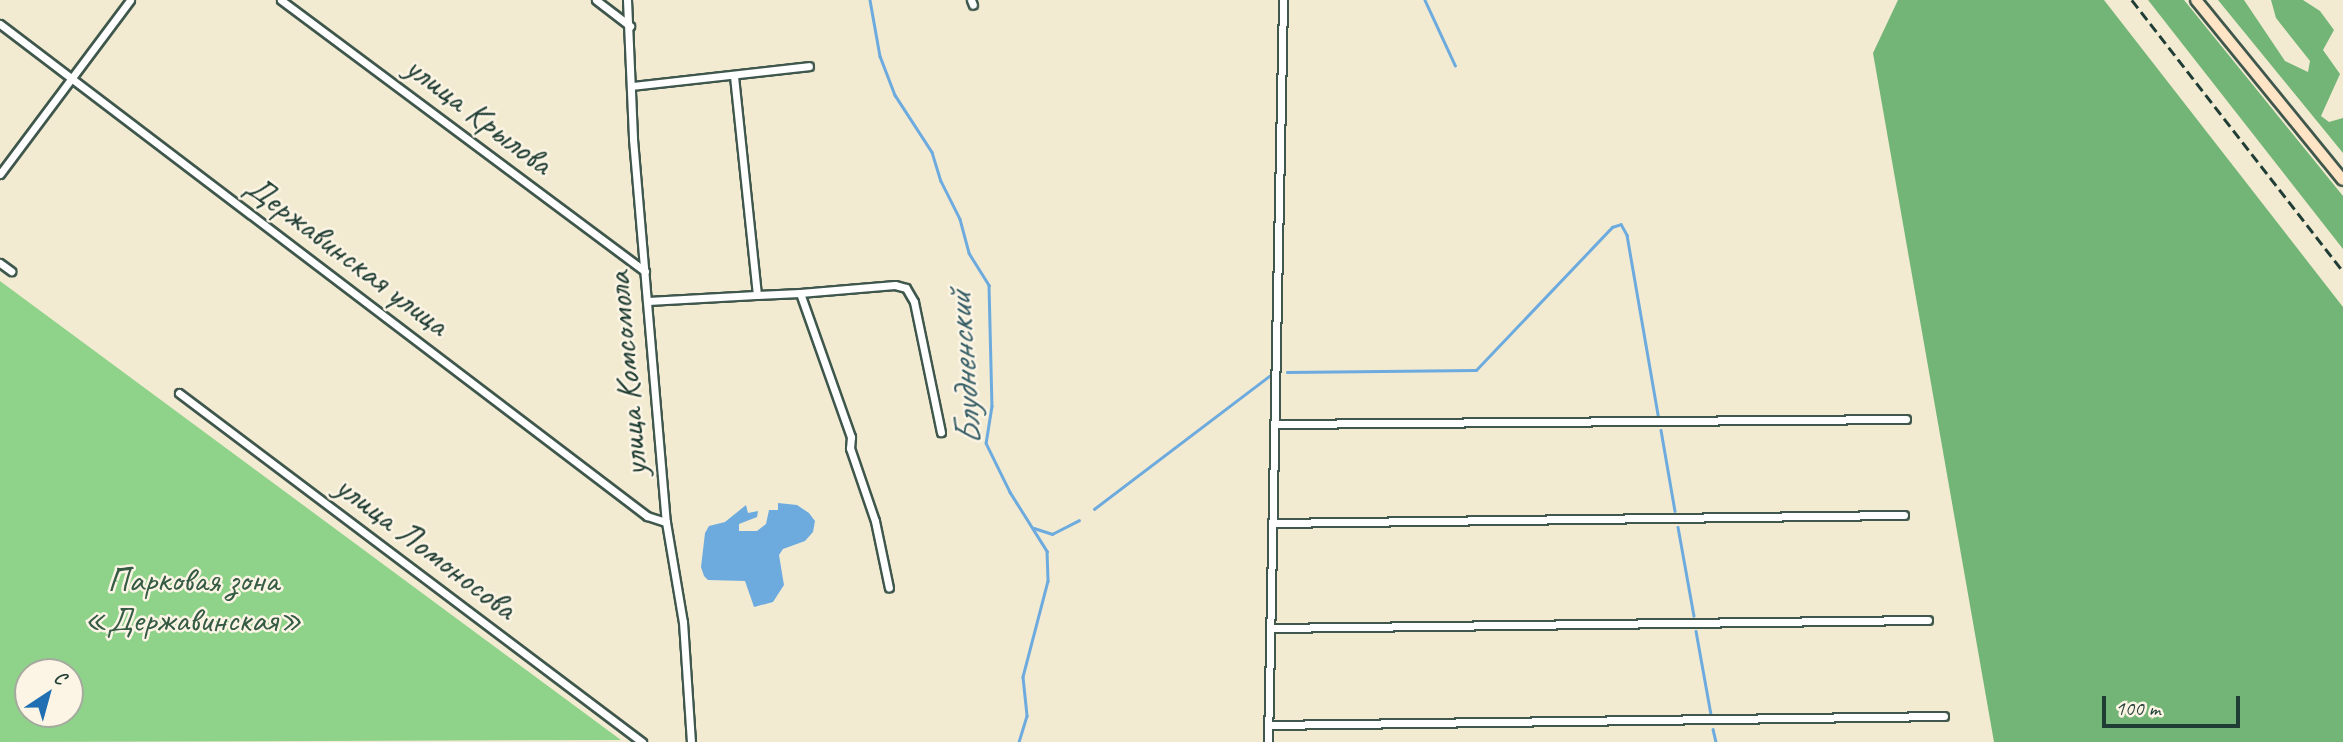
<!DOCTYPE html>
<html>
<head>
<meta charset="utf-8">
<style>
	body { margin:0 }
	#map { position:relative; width:2343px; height:742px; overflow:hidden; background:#f2ebd2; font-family:Caveat,sans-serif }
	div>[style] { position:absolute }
	.green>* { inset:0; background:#8fd38b }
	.forest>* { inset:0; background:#73b577 }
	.water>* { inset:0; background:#6dabdf }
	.stream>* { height:2.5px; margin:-1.25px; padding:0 1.25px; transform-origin:1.25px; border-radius:1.25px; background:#6dabdf }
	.roads { filter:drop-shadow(2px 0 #3f574c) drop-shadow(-2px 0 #3f574c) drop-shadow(0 2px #3f574c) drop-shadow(0 -2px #3f574c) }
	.street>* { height:7px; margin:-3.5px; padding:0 3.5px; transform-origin:3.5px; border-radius:3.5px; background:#fff }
	.secondary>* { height:10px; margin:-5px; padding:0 5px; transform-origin:5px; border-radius:5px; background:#ffe4c6 }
	.rail>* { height:2.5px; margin-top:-1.25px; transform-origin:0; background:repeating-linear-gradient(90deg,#1f3d34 0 10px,transparent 0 15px) }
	span { translate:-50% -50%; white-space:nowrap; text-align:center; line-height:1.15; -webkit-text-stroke:5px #fcf5e5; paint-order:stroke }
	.street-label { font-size:35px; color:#1f3d34 }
	.park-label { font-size:35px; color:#355b45 }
	.water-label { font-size:37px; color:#365e67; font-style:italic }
	.north { position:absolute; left:14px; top:658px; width:70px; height:70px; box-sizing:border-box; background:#fcf5e5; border:2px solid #a4ab9e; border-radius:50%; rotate:36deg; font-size:19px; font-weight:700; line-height:28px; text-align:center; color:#1f3d34 }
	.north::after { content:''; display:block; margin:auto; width:24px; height:32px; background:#1f6fb2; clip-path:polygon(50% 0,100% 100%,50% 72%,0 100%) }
	.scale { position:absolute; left:2102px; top:696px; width:138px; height:32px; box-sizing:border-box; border:4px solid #1f3d34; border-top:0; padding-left:9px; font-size:21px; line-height:24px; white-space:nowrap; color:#1f3d34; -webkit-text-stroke:5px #fcf5e5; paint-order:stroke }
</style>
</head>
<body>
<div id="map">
	<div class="green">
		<i style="clip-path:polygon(evenodd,0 281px,621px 740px,0 742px,0 281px,28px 672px,70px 672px,70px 714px,28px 714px,28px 672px)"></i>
	</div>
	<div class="forest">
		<i style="clip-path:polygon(1898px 0,2104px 0,2343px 307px,2343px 742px,1994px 742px,1873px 53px)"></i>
		<i style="clip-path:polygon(2148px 0,2184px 0,2343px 196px,2343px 249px)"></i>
		<i style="clip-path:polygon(2218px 0,2244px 0,2285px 61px,2308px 72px,2310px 61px,2276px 18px,2271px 0,2303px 0,2320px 11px,2334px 30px,2323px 50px,2340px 74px,2321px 116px,2329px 122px,2343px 118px,2343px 153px)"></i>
	</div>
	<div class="water">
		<i style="clip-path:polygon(778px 503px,797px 505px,809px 513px,815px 521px,813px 532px,805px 541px,783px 549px,779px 555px,784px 585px,773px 602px,754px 607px,745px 581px,708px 580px,704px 576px,701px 567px,705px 533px,709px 526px,725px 522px,746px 505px,748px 513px,758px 511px,757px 517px,739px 524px,739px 531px,757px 531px,766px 524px,769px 510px,778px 510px)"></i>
	</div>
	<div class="stream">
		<i style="left:870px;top:0;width:57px;rotate:79.9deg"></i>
		<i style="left:880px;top:56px;width:42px;rotate:69deg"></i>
		<i style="left:895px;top:95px;width:68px;rotate:57deg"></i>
		<i style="left:932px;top:152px;width:30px;rotate:73deg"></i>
		<i style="left:941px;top:181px;width:42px;rotate:63.4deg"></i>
		<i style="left:960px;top:219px;width:35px;rotate:75deg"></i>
		<i style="left:969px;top:253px;width:38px;rotate:58deg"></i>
		<i style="left:989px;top:285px;width:121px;rotate:88.6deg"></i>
		<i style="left:992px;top:406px;width:37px;rotate:99deg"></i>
		<i style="left:986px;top:443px;width:55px;rotate:63.9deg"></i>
		<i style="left:1010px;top:492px;width:70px;rotate:57.9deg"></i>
		<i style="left:1047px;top:551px;width:30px;rotate:88deg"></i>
		<i style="left:1048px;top:581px;width:99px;rotate:104.6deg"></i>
		<i style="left:1023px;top:677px;width:39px;rotate:84deg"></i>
		<i style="left:1027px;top:716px;width:27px;rotate:107deg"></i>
		<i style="left:1425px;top:0;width:72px;rotate:65.2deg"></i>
		<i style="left:1287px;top:372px;width:189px;rotate:-0.6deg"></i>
		<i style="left:1476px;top:370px;width:197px;rotate:-46.4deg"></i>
		<i style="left:1612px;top:227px;width:9px;rotate:-18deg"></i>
		<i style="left:1621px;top:224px;width:13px;rotate:61deg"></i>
		<i style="left:1627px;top:235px;width:183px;rotate:80.2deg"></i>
		<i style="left:1661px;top:430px;width:82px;rotate:80.2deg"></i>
		<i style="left:1094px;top:509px;width:220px;rotate:-37.2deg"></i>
		<i style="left:1678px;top:527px;width:90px;rotate:79.8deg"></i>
		<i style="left:1034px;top:528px;width:19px;rotate:18deg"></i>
		<i style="left:1052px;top:534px;width:30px;rotate:-27deg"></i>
		<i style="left:1696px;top:631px;width:84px;rotate:79.8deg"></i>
		<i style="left:1713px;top:729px;width:13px;rotate:77deg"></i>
	</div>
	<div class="roads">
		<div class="street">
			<i style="left:281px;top:0;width:454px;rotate:36.7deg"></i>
			<i style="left:596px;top:0;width:43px;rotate:37.4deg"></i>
			<i style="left:627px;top:0;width:139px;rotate:87.5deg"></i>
			<i style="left:633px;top:139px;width:384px;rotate:85.1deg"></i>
			<i style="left:666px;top:522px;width:101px;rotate:80.4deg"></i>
			<i style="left:683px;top:622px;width:120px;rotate:86.2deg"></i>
			<i style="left:971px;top:0;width:5px;rotate:68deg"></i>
			<i style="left:0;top:24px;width:813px;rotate:37.25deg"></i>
			<i style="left:647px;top:516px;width:20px;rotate:18deg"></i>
			<i style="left:734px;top:76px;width:220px;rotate:84deg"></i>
			<i style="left:757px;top:295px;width:43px;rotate:-2.7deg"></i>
			<i style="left:800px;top:293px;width:153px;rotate:70.5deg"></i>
			<i style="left:851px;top:437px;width:11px;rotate:95deg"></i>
			<i style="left:850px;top:448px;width:77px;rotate:71.1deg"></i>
			<i style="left:875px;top:521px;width:68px;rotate:78.2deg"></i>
			<i style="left:632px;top:86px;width:178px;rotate:-6.4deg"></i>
			<i style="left:0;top:174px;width:217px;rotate:-53.2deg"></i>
			<i style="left:0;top:263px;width:14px;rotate:36deg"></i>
			<i style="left:800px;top:293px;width:95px;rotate:-4.8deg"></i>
			<i style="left:895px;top:285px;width:11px;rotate:15deg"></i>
			<i style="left:906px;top:288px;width:16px;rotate:60deg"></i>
			<i style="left:914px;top:302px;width:133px;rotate:78.3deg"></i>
			<i style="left:647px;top:301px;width:110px;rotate:-3.1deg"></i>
			<i style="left:179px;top:393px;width:580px;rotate:37.01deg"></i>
			<i style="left:1274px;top:424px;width:632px;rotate:-0.45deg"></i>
			<i style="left:1272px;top:523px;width:632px;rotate:-0.73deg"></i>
			<i style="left:1270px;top:628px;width:658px;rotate:-0.7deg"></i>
			<i style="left:1268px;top:725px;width:676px;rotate:-0.76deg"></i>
			<i style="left:1268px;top:742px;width:742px;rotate:-88.84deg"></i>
		</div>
		<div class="secondary">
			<i style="left:2196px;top:0;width:232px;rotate:50.8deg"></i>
		</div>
	</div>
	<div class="rail">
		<i style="left:2132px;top:0;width:343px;rotate:52.1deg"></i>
	</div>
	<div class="street-label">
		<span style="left:479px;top:115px;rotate:37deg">улица Крылова</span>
		<span style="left:347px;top:255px;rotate:37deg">Державинская улица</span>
		<span style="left:627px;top:374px;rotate:-95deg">улица Комсомола</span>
		<span style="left:426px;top:547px;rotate:37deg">улица Ломоносова</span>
	</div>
	<div class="park-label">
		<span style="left:193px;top:600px">Парковая зона<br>«Державинская»</span>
	</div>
	<div class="water-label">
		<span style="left:964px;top:369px;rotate:-94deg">Блудненский</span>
	</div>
	<div class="north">С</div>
	<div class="scale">100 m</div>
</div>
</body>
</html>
